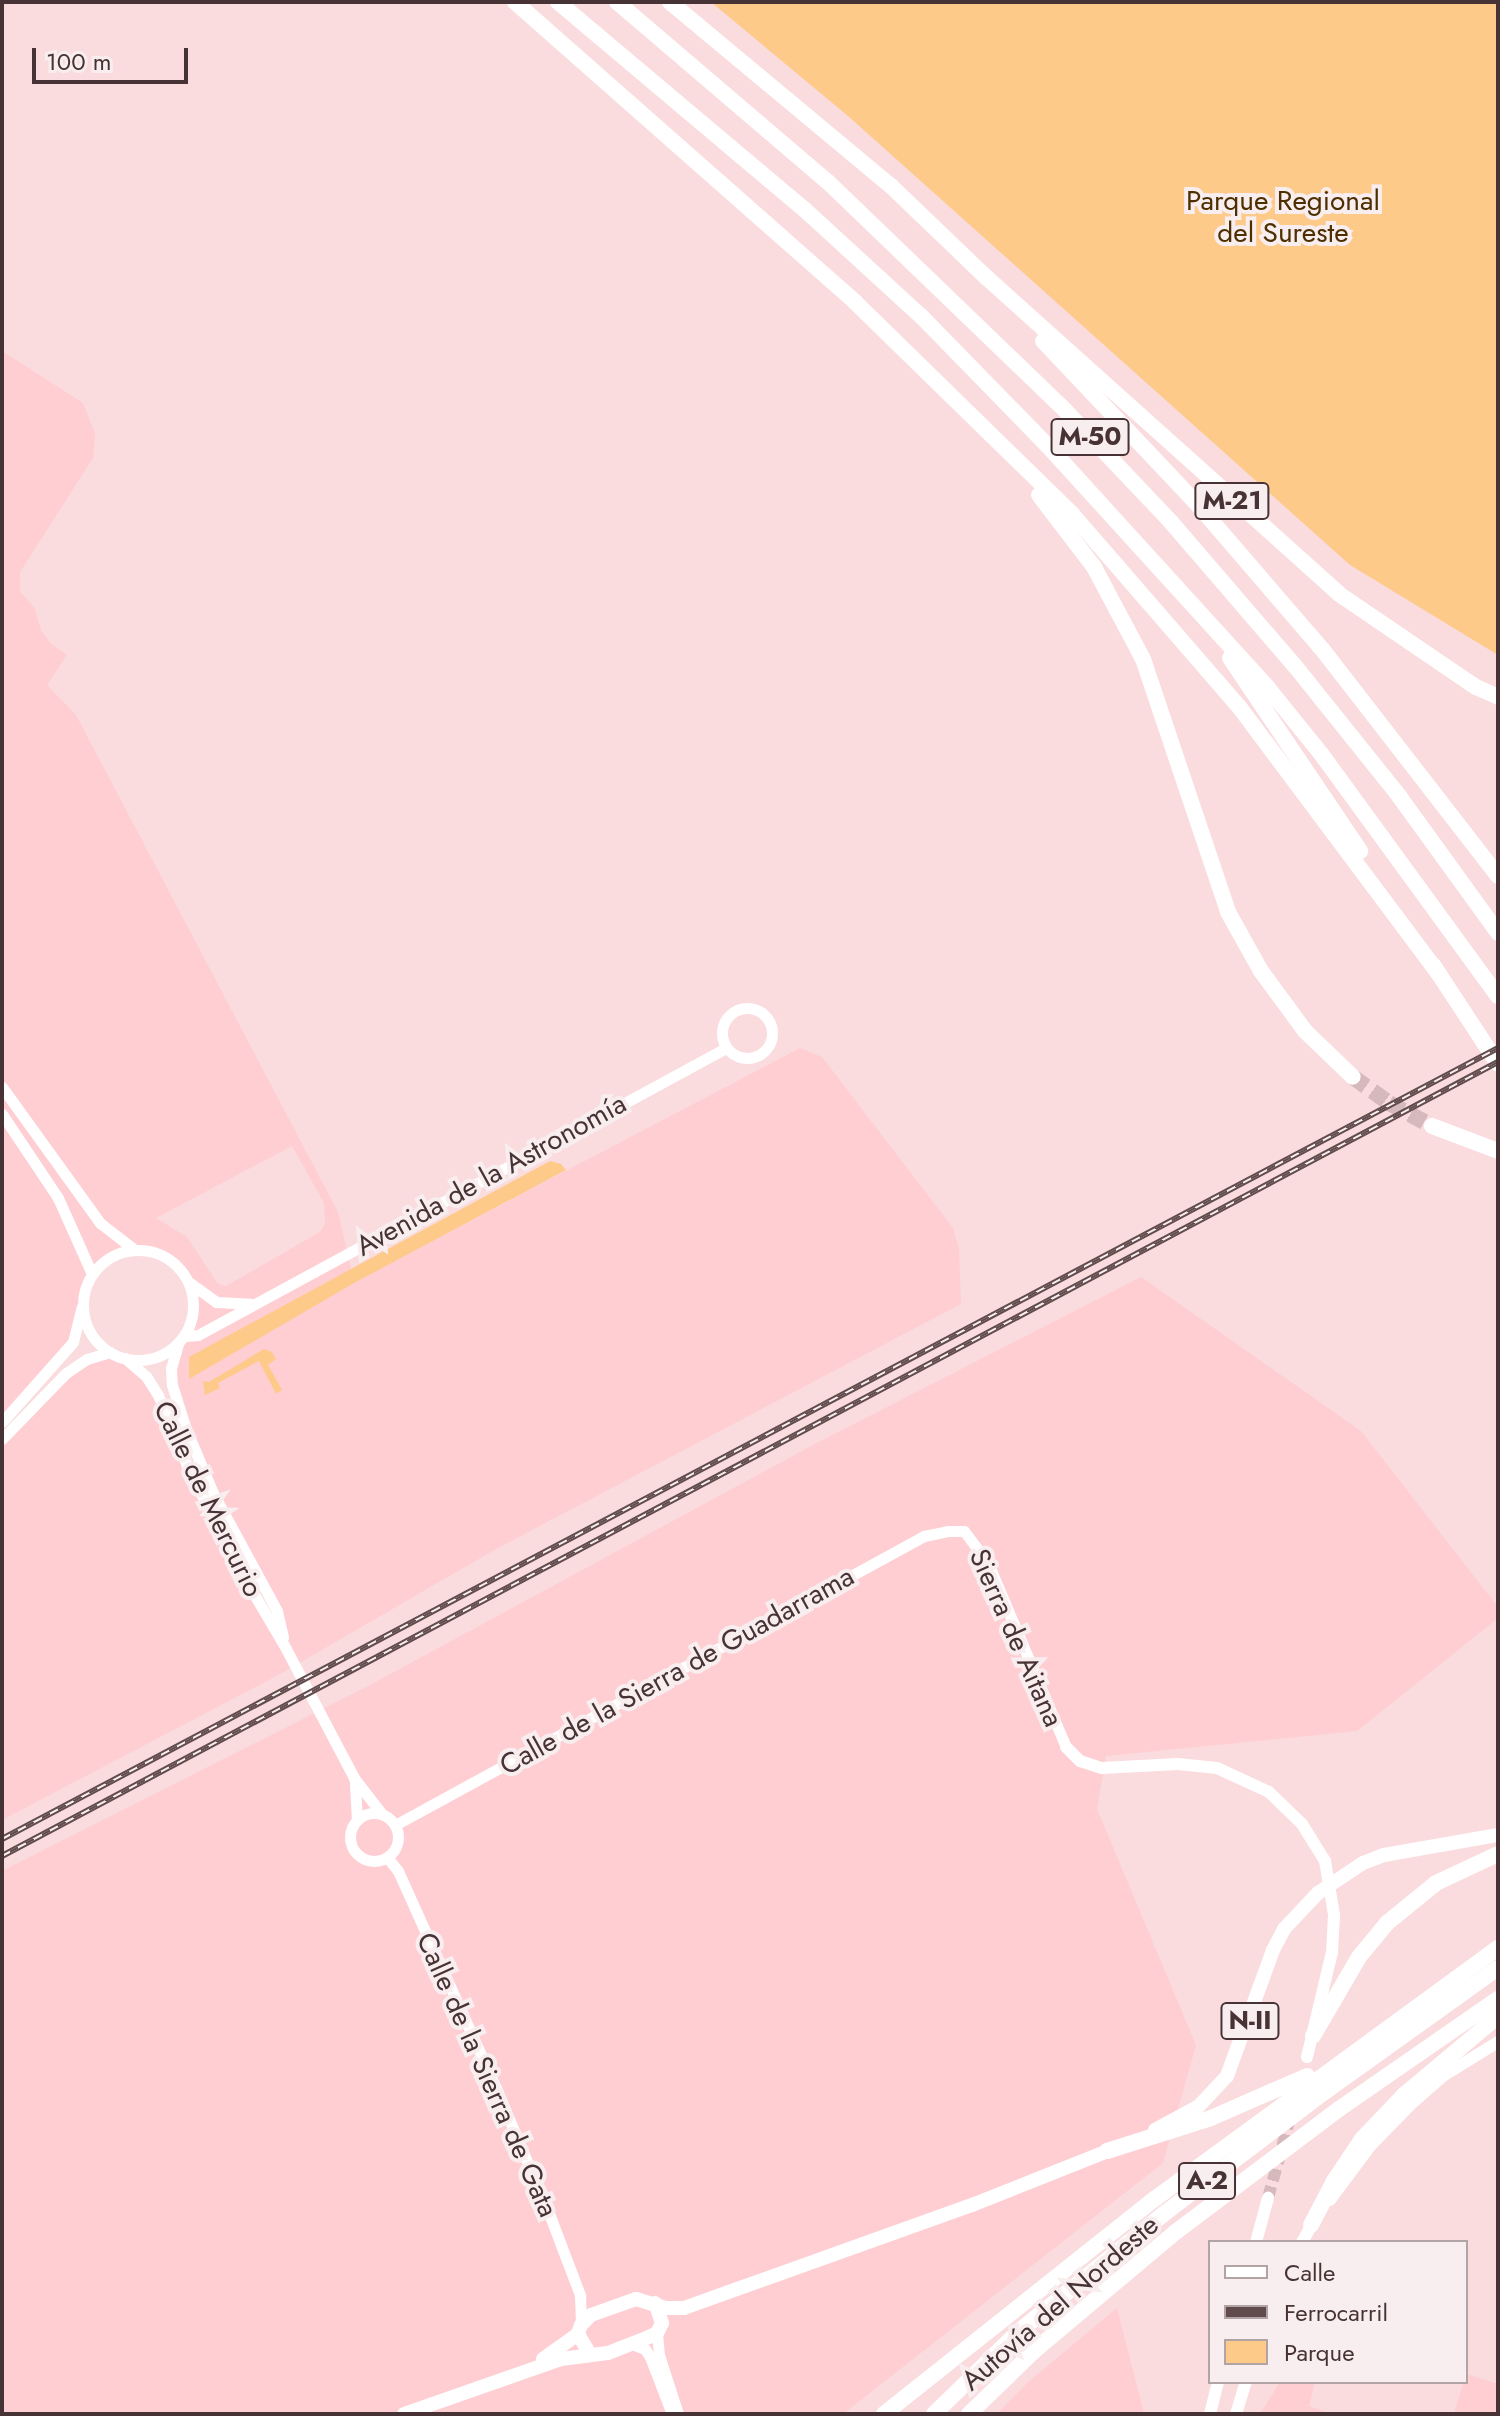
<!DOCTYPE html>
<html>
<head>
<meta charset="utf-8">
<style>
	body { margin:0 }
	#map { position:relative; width:1500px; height:2416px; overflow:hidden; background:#fadbde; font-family:Jost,sans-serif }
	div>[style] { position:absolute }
	.built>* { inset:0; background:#feced3 }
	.green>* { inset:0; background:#feca8a }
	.secondary-tunnel>* { height:12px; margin-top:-6px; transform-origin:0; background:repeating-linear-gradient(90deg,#d6b9bc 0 12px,transparent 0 18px) }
	.motorway-tunnel>* { height:16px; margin-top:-8px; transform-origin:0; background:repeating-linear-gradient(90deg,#d6b9bc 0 16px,transparent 0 24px) }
	.tertiary>* { height:11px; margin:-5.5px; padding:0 5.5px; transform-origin:5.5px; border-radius:5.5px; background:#fff }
	.tertiary>.ring { margin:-5.5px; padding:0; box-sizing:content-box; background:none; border:11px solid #fff; border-radius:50% }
	.secondary>* { height:12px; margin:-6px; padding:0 6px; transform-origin:6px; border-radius:6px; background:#fff }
	.primary>* { height:14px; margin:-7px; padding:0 7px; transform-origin:7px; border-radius:7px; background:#fff }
	.motorway>* { height:16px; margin:-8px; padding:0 8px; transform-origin:8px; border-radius:8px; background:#fff }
	.rail>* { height:6px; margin-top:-3px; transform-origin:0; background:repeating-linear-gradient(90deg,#f9eeef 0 9px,#604b4d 0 18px); box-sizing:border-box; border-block:2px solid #604b4d }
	span { translate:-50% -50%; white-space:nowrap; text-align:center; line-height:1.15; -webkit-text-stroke:8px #f9eeef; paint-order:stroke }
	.shield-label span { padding:2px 6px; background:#f9eeef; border:2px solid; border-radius:6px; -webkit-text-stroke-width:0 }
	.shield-label { font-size:26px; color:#473335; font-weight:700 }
	.park-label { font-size:28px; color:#4d2f00 }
	.street-label { font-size:28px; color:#473335 }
	.frame { position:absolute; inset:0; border:4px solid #473335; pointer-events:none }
	.legend { position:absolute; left:1208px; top:2240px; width:260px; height:144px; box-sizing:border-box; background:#f9eeef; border:2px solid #b2a3a5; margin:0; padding:10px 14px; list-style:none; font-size:24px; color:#473335 }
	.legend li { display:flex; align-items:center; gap:16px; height:40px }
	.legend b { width:40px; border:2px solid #b2a3a5 }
	.scale { position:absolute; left:32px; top:48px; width:156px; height:36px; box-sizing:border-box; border:4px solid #473335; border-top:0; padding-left:10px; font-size:24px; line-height:28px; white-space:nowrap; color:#473335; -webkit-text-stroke:6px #f9eeef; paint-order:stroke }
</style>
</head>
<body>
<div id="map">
	<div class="built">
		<i style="clip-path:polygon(evenodd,2px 351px,83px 403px,95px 433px,93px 458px,20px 572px,20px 592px,34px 607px,41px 630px,51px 644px,67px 655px,47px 685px,76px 715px,338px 1212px,354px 1282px,800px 1048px,822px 1057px,953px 1228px,959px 1249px,961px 1304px,496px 1549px,282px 1673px,2px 1820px,2px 1439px,66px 1373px,110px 1352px,125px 1358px,146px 1376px,239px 1568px,281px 1627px,213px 1493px,171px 1368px,190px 1326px,193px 1296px,189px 1281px,169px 1258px,135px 1250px,105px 1261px,86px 1287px,73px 1342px,2px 1422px,2px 351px,292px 1146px,324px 1203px,325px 1224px,320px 1232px,226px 1286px,218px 1284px,187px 1237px,156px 1218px,292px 1146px)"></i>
		<i style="clip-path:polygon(1141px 1277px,1361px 1431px,1498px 1607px,1498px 1618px,1357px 1731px,1106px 1756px,1097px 1809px,1196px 2045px,1163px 2163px,843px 2414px,2px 2414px,2px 1871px,370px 1685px,813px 1445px)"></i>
		<i style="clip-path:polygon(1117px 2308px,1144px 2414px,997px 2414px,1027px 2383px)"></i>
		<i style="clip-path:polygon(1466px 2374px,1498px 2384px,1498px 2414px,1454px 2414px)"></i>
		<i style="clip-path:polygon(1280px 2382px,1315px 2382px,1309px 2406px,1331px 2414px,1260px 2414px)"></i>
	</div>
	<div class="green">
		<i style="clip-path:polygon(711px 2px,1498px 2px,1498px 655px,1350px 565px,848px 116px)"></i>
		<i style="clip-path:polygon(550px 1161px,561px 1164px,566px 1170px,354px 1283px,189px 1379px,189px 1357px)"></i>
		<i style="clip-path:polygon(264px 1349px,272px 1352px,276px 1359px,268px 1365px,282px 1390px,276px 1394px,259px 1361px,218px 1383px,220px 1388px,205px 1395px,203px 1381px,209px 1382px)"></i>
	</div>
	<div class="secondary-tunnel">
		<i style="left:1268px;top:2198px;width:83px;rotate:-74.6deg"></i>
	</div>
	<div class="motorway-tunnel">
		<i style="left:1353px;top:1077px;width:44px;rotate:35.8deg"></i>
		<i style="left:1389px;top:1103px;width:49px;rotate:28.1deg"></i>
	</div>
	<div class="tertiary">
		<i class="ring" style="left:722px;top:1008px;width:39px;height:39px"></i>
		<i style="left:2px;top:1087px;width:168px;rotate:54.2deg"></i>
		<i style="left:100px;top:1223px;width:44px;rotate:37.6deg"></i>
		<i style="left:2px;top:1114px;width:101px;rotate:56.3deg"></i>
		<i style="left:58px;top:1198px;width:83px;rotate:65.9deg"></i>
		<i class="ring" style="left:83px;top:1250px;width:99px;height:99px"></i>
		<i style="left:190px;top:1283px;width:32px;rotate:36deg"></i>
		<i style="left:216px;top:1302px;width:35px;rotate:3deg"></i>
		<i style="left:184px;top:1336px;width:14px;rotate:-4deg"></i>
		<i style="left:198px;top:1335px;width:601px;rotate:-28.53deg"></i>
		<i style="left:178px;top:1344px;width:25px;rotate:106deg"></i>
		<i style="left:171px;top:1368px;width:17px;rotate:87deg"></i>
		<i style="left:172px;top:1385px;width:46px;rotate:72.3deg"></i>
		<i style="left:186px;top:1429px;width:69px;rotate:67.1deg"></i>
		<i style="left:213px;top:1493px;width:134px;rotate:61.5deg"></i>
		<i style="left:277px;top:1611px;width:27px;rotate:77deg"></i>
		<i style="left:125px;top:1358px;width:28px;rotate:41deg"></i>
		<i style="left:146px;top:1376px;width:22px;rotate:58deg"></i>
		<i style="left:158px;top:1395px;width:79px;rotate:67.7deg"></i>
		<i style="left:188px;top:1468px;width:113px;rotate:63.2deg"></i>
		<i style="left:239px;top:1569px;width:88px;rotate:59.4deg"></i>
		<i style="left:284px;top:1645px;width:150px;rotate:62.2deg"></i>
		<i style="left:354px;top:1778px;width:46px;rotate:52.1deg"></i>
		<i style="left:2px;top:1422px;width:107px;rotate:-48.4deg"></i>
		<i style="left:73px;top:1342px;width:36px;rotate:-76deg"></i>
		<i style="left:2px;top:1439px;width:92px;rotate:-45.9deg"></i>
		<i style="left:66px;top:1373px;width:25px;rotate:-34deg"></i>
		<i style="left:87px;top:1359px;width:24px;rotate:-17deg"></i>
		<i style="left:355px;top:1783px;width:37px;rotate:87deg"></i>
		<i class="ring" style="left:350px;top:1813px;width:37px;height:37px"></i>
		<i style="left:395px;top:1825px;width:603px;rotate:-28.65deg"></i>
		<i style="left:924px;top:1536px;width:24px;rotate:-12deg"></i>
		<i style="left:947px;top:1531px;width:17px"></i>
		<i style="left:964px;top:1531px;width:38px;rotate:53deg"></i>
		<i style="left:987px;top:1561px;width:202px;rotate:67deg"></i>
		<i style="left:387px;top:1857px;width:18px;rotate:52deg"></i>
		<i style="left:398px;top:1871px;width:238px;rotate:65.7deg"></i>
		<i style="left:496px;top:2088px;width:139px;rotate:67.1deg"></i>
		<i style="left:550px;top:2216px;width:85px;rotate:69.2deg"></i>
		<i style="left:580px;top:2295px;width:30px;rotate:88deg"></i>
		<i style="left:657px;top:2333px;width:22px;rotate:85deg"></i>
		<i style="left:659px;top:2355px;width:62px;rotate:72.1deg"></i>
		<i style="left:632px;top:2344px;width:14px;rotate:21deg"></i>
		<i style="left:645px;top:2349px;width:9px;rotate:58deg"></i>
		<i style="left:650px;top:2357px;width:61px;rotate:68.9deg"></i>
	</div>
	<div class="secondary">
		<i style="left:1066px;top:1747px;width:20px;rotate:45deg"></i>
		<i style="left:1080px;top:1761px;width:23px;rotate:18deg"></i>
		<i style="left:1102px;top:1768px;width:76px;rotate:-3deg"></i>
		<i style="left:1178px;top:1764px;width:39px;rotate:6deg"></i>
		<i style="left:1217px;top:1768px;width:57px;rotate:24.8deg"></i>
		<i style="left:1269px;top:1792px;width:46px;rotate:44.1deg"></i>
		<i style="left:1302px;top:1824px;width:44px;rotate:58.1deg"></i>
		<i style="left:1325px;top:1861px;width:55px;rotate:80.5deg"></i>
		<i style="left:1334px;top:1915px;width:37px;rotate:93deg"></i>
		<i style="left:1332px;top:1952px;width:108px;rotate:103.4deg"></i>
		<i style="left:1330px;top:2200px;width:69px;rotate:-53.3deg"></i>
		<i style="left:1371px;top:2145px;width:57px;rotate:-45.7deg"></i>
		<i style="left:1411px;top:2104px;width:43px;rotate:-41.2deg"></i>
		<i style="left:1443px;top:2076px;width:65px;rotate:-31.7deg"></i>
		<i style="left:1256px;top:2242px;width:46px;rotate:-74.7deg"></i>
		<i style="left:1302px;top:2242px;width:24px;rotate:-60deg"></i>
		<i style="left:1210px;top:2414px;width:33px;rotate:-76deg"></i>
		<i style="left:1236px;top:2414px;width:34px;rotate:-73deg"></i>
	</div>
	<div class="primary">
		<i style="left:1155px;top:2130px;width:50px;rotate:-28.6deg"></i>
		<i style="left:1199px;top:2106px;width:41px;rotate:-47deg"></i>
		<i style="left:1227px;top:2076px;width:134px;rotate:-69.9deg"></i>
		<i style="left:1273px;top:1950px;width:24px;rotate:-62deg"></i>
		<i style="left:1284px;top:1929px;width:50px;rotate:-46.6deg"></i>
		<i style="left:1318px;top:1893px;width:54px;rotate:-33.7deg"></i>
		<i style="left:1363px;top:1863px;width:22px;rotate:-21deg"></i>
		<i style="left:1384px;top:1855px;width:116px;rotate:-10deg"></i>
		<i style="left:590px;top:2354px;width:23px;rotate:-121deg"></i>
		<i style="left:578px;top:2334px;width:9px;rotate:-72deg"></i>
		<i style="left:581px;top:2325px;width:14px;rotate:-45deg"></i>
		<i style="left:591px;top:2315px;width:48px;rotate:-19.6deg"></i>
		<i style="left:636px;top:2299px;width:31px;rotate:17deg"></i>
		<i style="left:666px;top:2308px;width:18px"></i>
		<i style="left:684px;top:2308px;width:306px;rotate:-19.7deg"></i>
		<i style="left:972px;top:2205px;width:157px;rotate:-21.7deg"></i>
		<i style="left:543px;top:2359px;width:43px;rotate:-35.5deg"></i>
		<i style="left:404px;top:2414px;width:166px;rotate:-19.3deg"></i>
		<i style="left:561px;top:2359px;width:47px;rotate:-7.3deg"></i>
		<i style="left:608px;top:2353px;width:44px;rotate:-21.3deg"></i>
		<i style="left:649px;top:2337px;width:9px;rotate:-27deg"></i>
		<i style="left:657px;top:2333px;width:11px;rotate:-63deg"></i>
		<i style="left:662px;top:2323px;width:21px;rotate:-109deg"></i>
	</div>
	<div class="motorway">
		<i style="left:515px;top:2px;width:453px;rotate:41.4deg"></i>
		<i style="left:855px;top:302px;width:303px;rotate:44.3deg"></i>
		<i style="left:1072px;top:514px;width:257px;rotate:49.1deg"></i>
		<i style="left:1240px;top:708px;width:332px;rotate:53.2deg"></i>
		<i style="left:558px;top:2px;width:322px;rotate:40.1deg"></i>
		<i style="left:804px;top:209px;width:160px;rotate:42.5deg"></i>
		<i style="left:922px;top:317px;width:180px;rotate:45.7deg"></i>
		<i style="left:1048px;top:446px;width:327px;rotate:47.7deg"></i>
		<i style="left:1268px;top:688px;width:86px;rotate:51.1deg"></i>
		<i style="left:1322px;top:755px;width:298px;rotate:53.9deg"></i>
		<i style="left:617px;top:2px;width:277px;rotate:40.5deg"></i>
		<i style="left:828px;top:182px;width:323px;rotate:43.9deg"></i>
		<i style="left:1061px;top:406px;width:160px;rotate:46.5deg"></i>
		<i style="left:1171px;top:522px;width:190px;rotate:49.3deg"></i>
		<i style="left:1295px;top:666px;width:166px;rotate:51.3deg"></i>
		<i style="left:1399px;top:796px;width:169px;rotate:54.1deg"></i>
		<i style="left:670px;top:2px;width:288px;rotate:39.8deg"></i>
		<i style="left:891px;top:186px;width:132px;rotate:43.8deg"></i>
		<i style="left:986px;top:277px;width:474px;rotate:41.9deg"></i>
		<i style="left:1339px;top:594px;width:166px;rotate:34.2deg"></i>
		<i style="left:1476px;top:687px;width:24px;rotate:24deg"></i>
		<i style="left:1043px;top:341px;width:226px;rotate:46.6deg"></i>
		<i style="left:1198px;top:505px;width:190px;rotate:49.3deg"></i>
		<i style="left:1322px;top:649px;width:287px;rotate:52.2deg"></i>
		<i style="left:1039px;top:495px;width:91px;rotate:52.6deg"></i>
		<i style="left:1094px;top:567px;width:104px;rotate:62deg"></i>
		<i style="left:1143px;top:659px;width:267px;rotate:71.4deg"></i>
		<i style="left:1228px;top:912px;width:68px;rotate:60.8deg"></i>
		<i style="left:1261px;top:971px;width:74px;rotate:53.7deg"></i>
		<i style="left:1305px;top:1031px;width:66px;rotate:43.8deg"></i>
		<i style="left:1230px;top:658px;width:233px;rotate:56deg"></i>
		<i style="left:1433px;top:965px;width:118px;rotate:56.7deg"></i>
		<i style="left:1432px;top:1126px;width:71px;rotate:20.7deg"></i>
		<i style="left:1313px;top:2036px;width:91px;rotate:-59.8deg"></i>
		<i style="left:1359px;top:1957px;width:44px;rotate:-50.5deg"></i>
		<i style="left:1387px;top:1923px;width:63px;rotate:-39.2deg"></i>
		<i style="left:1436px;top:1883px;width:68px;rotate:-25.1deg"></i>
		<i style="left:1107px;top:2151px;width:109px;rotate:-17.6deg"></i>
		<i style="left:1211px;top:2118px;width:105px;rotate:-23.6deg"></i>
		<i style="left:1311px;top:2225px;width:50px;rotate:-62.4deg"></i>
		<i style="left:1334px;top:2181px;width:50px;rotate:-56.3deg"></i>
		<i style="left:1362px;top:2139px;width:61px;rotate:-46.3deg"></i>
		<i style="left:1404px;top:2095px;width:123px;rotate:-40deg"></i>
		<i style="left:884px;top:2414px;width:347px;rotate:-38.5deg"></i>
		<i style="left:1156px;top:2198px;width:424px;rotate:-36.2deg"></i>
		<i style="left:934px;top:2414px;width:117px;rotate:-44.3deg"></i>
		<i style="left:1018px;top:2332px;width:189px;rotate:-39deg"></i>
		<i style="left:1165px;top:2213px;width:202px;rotate:-37.2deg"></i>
		<i style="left:1326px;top:2091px;width:211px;rotate:-35.6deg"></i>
		<i style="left:969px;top:2414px;width:92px;rotate:-44.1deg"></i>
		<i style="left:1035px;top:2350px;width:185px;rotate:-40deg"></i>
		<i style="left:1177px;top:2231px;width:203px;rotate:-37deg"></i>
		<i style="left:1339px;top:2109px;width:193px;rotate:-34.7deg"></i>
	</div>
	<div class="rail">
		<i style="left:2px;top:1839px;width:1692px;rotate:-27.87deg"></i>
		<i style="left:2px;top:1856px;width:1694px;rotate:-27.96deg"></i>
	</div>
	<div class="shield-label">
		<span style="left:1090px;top:437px">M-50</span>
		<span style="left:1232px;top:501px">M-21</span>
		<span style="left:1250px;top:2021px">N-II</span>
		<span style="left:1207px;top:2181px">A-2</span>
	</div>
	<div class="park-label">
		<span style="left:1283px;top:217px">Parque Regional<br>del Sureste</span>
	</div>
	<div class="street-label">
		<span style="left:491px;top:1175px;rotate:-29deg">Avenida de la Astronomía</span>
		<span style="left:208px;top:1499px;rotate:64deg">Calle de Mercurio</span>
		<span style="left:1016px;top:1638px;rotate:66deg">Sierra de Aitana</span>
		<span style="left:677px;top:1671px;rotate:-29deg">Calle de la Sierra de Guadarrama</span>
		<span style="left:487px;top:2075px;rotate:66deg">Calle de la Sierra de Gata</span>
		<span style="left:1060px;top:2303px;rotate:-41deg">Autovía del Nordeste</span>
	</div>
	<div class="frame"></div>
	<ul class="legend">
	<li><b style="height:10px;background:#fff"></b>Calle</li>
	<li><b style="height:10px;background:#604b4d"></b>Ferrocarril</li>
	<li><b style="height:22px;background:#feca8a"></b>Parque</li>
	</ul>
	<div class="scale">100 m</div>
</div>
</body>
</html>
